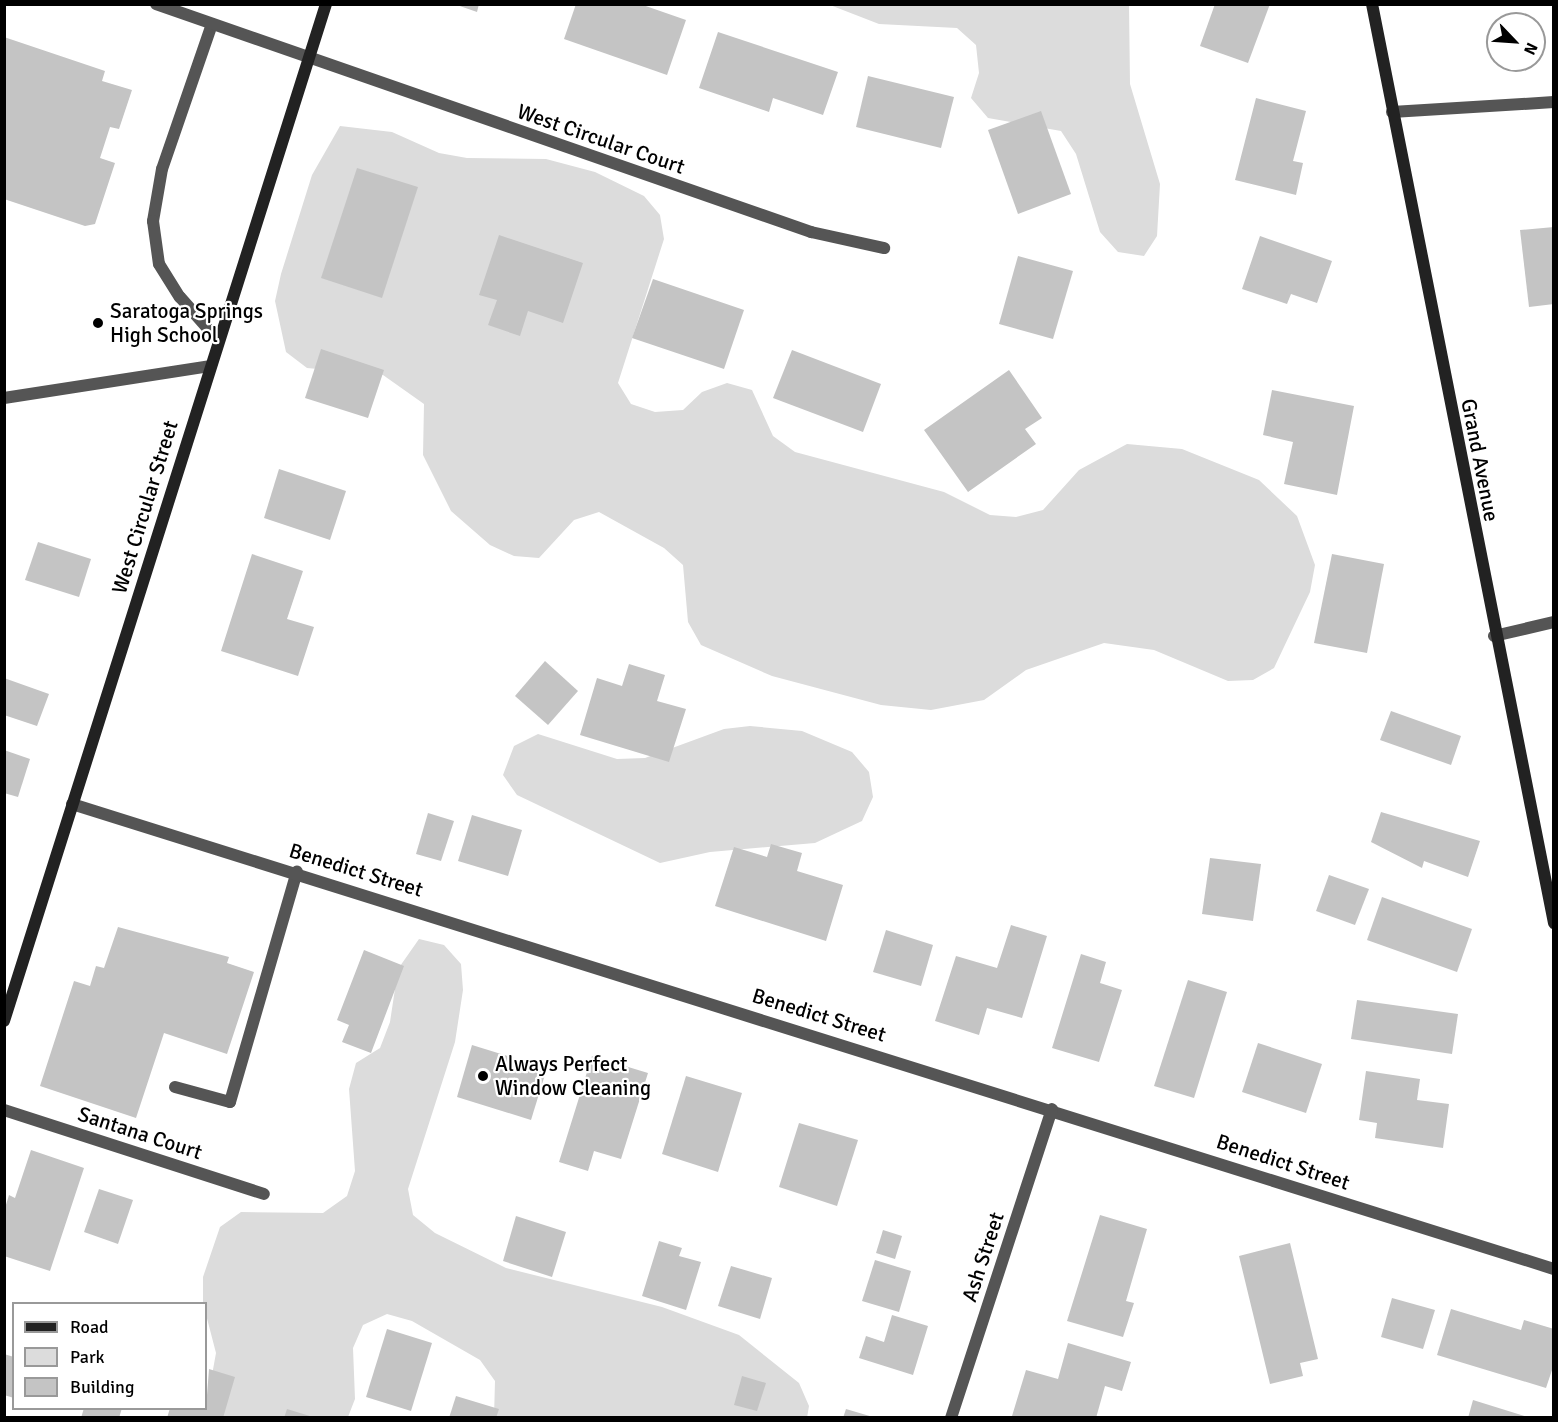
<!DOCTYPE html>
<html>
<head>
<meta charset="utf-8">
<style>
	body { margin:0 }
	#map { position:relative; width:1558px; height:1422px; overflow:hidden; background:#fff; font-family:Signika,sans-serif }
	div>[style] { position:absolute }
	.green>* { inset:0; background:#dcdcdc }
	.building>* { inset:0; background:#c4c4c4 }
	.lane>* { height:12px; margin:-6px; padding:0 6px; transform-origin:6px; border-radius:6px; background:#555 }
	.street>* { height:12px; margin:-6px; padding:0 6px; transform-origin:6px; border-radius:6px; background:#555 }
	.secondary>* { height:12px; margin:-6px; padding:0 6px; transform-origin:6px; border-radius:6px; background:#222 }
	.dots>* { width:16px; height:16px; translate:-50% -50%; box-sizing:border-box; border:3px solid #fff; border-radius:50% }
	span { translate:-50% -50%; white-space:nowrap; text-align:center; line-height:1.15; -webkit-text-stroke:4.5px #fff; paint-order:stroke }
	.street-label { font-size:21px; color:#000 }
	.poi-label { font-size:21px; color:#000 }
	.left { translate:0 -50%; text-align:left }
	.frame { position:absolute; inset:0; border:6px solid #000; pointer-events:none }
	.legend { position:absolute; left:12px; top:1302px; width:195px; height:108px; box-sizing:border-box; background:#fff; border:2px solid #999; margin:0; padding:8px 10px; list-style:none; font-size:18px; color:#000 }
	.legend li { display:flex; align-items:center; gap:12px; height:30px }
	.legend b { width:30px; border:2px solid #999 }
	.north { position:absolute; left:1486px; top:12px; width:60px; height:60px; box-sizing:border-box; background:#fff; border:2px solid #999; border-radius:50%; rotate:115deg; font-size:16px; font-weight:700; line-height:24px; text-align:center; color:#000 }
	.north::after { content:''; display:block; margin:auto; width:21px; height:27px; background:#000; clip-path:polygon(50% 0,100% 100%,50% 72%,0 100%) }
</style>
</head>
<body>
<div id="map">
	<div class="green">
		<i style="clip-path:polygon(830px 5px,1129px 5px,1130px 84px,1160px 184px,1157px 236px,1144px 256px,1118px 252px,1100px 232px,1076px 154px,1061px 131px,988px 118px,971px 98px,979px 73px,976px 45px,957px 28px,879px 24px)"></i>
		<i style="clip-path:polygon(340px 126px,392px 132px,439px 153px,467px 158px,546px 159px,595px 172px,644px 196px,660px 215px,664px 239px,618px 383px,631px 404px,655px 412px,683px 410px,702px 392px,727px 383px,752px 390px,773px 436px,795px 452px,944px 492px,990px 515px,1016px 517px,1043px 510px,1079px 470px,1127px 444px,1182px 449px,1259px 480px,1297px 516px,1315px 565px,1310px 592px,1274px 668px,1253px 680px,1228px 681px,1154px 650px,1104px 643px,1026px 670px,984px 700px,931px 710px,881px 705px,772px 676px,701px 645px,688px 622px,683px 565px,664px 548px,599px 512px,574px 520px,539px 558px,514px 556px,490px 545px,451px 511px,423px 455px,424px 404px,383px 375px,307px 368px,286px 352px,275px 301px,281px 274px,312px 175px)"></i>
		<i style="clip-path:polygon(750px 726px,802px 731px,852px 752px,869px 772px,873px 797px,862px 821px,815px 843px,710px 852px,660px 863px,517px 795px,503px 775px,514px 746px,538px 734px,617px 759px,645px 758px,724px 729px)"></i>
		<i style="clip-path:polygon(419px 939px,444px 945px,461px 964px,463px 990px,455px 1042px,408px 1189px,413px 1215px,435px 1233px,506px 1268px,662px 1307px,739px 1335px,799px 1383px,809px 1406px,807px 1418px,494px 1417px,495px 1381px,480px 1360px,412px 1321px,387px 1314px,363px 1325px,353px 1348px,355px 1399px,348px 1417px,179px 1418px,206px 1408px,216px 1353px,203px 1303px,203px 1277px,220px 1227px,241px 1212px,323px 1213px,347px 1196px,355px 1171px,349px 1089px,356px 1063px,380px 1048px,390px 1022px,398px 969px)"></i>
	</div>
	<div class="building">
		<i style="clip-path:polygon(454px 4px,479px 4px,477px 12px)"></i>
		<i style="clip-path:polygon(576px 4px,640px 4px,686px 20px,667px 75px,564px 39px)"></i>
		<i style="clip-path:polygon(1215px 4px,1270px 4px,1248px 63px,1200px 46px)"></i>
		<i style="clip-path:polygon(718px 32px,838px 72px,823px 115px,773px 98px,769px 112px,699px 88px)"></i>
		<i style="clip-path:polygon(4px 37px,105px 71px,102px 81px,132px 90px,119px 129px,110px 127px,100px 158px,115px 163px,95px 224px,85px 226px,4px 199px)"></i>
		<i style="clip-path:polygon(868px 76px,954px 97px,941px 148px,856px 127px)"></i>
		<i style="clip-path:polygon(1256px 98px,1306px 111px,1293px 161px,1303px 163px,1296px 195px,1235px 180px)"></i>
		<i style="clip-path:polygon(1041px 111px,1071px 194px,1018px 214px,988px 130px)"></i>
		<i style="clip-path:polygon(357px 168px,418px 187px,382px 298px,321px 278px)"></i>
		<i style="clip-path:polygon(1554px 227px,1554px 304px,1529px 307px,1520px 230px)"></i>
		<i style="clip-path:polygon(499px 235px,583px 263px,563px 323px,528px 311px,520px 336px,488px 325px,497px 300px,479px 295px)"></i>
		<i style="clip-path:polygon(1260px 236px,1332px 261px,1317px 303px,1291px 294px,1287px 304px,1242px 289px)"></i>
		<i style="clip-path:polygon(1018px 256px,1073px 271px,1053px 339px,999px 324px)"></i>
		<i style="clip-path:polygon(653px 279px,744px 310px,724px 369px,632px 338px)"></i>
		<i style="clip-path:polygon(321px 349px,384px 370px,368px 418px,305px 398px)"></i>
		<i style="clip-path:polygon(792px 350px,881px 384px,863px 432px,773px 398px)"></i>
		<i style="clip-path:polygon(1009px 370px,1042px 418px,1025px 429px,1036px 444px,968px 492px,924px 430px)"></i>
		<i style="clip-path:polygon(1272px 390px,1354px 406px,1337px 495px,1284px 484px,1293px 442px,1263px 435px)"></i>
		<i style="clip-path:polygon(279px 469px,346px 491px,330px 540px,264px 518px)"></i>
		<i style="clip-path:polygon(38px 542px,91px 559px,79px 597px,25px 580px)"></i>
		<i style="clip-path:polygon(252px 554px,303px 571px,287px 619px,314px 627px,298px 676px,221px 651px)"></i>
		<i style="clip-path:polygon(1332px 554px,1384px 564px,1367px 653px,1314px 643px)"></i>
		<i style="clip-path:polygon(545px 661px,578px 691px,548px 725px,515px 696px)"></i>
		<i style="clip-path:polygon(629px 664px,665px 675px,657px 701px,686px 709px,669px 762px,580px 735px,597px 678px,622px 686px)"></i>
		<i style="clip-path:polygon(4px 678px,49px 694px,37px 726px,4px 715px)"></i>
		<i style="clip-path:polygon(1391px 711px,1461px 736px,1451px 765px,1380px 740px)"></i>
		<i style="clip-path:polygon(4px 750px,30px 759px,18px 797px,4px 793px)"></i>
		<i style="clip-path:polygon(1381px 812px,1480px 841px,1468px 877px,1424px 861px,1422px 868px,1371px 842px)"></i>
		<i style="clip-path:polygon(428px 813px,454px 821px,441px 861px,416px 854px)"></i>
		<i style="clip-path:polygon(472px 815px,522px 830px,508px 876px,458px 861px)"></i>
		<i style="clip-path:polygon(771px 844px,802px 853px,797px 871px,843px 885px,826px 941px,715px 906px,734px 847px,767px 857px)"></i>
		<i style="clip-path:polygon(1210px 858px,1261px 864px,1253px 921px,1202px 914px)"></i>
		<i style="clip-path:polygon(1329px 875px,1369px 889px,1355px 925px,1316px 911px)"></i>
		<i style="clip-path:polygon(1382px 897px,1472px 929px,1457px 972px,1367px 940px)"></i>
		<i style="clip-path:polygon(1011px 925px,1047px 936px,1022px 1018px,987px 1008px,979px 1035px,935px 1021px,956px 956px,997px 968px)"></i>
		<i style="clip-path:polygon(118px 927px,229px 957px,227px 963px,254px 972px,227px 1054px,164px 1033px,136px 1118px,40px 1086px,74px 981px,90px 986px,96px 966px,104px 968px)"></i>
		<i style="clip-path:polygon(886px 930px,933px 945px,921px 986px,873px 972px)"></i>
		<i style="clip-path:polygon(364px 950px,404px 966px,371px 1053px,342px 1042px,349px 1025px,337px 1020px)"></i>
		<i style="clip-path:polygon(1081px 954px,1106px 962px,1100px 983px,1122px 990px,1099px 1062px,1052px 1048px)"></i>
		<i style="clip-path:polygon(1188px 980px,1227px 992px,1194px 1098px,1154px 1086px)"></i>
		<i style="clip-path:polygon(1357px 1000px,1458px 1014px,1452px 1054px,1351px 1039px)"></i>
		<i style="clip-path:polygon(1258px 1043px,1322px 1064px,1306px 1113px,1242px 1092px)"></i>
		<i style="clip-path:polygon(472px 1045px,547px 1068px,531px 1120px,457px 1097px)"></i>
		<i style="clip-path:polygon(592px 1056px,648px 1073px,621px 1159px,594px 1151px,588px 1171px,559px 1162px)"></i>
		<i style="clip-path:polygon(1366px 1071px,1420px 1079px,1417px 1100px,1449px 1104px,1443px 1148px,1375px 1138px,1377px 1123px,1359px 1120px)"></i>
		<i style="clip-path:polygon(686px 1076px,742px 1093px,718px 1172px,662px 1154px)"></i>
		<i style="clip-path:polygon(799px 1123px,858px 1140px,837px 1206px,779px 1187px)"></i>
		<i style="clip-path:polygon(31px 1150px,84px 1168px,50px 1271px,4px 1256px,5px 1208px,9px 1195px,15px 1198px)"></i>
		<i style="clip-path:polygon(99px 1189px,133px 1200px,118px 1244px,84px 1232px)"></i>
		<i style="clip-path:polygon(1100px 1215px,1147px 1229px,1126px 1301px,1134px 1303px,1123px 1337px,1067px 1321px)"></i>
		<i style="clip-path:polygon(516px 1216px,566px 1232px,552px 1277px,503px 1261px)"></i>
		<i style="clip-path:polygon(883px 1230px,902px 1236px,895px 1259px,876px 1253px)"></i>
		<i style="clip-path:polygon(659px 1241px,682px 1248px,679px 1256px,701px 1262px,686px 1310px,642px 1296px)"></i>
		<i style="clip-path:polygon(1290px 1243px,1318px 1359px,1300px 1363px,1303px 1376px,1270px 1384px,1239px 1256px)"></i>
		<i style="clip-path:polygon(875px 1260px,911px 1271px,899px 1312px,862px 1301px)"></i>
		<i style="clip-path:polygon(731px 1266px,772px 1278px,760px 1319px,718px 1306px)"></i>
		<i style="clip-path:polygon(1392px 1298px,1435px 1310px,1423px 1349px,1381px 1337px)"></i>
		<i style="clip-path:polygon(1451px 1309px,1521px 1330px,1524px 1320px,1554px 1329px,1554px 1364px,1546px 1388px,1437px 1355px)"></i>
		<i style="clip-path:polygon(892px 1315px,928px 1326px,913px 1375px,859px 1358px,866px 1336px,884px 1342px)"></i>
		<i style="clip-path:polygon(387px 1329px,432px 1343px,411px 1411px,366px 1397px)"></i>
		<i style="clip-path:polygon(1068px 1343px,1131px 1362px,1122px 1391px,1105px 1386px,1096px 1418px,1012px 1416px,1026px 1370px,1058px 1379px)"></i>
		<i style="clip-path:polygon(4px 1354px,14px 1357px,14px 1398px,4px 1395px)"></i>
		<i style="clip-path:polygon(209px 1369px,235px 1377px,223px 1418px,167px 1418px,170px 1408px,206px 1408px)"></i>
		<i style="clip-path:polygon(742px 1376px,766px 1383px,757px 1411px,734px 1405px)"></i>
		<i style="clip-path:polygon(456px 1396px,499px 1409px,496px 1418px,449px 1418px)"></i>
		<i style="clip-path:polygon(1473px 1400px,1528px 1417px,1528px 1418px,1468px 1418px)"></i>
		<i style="clip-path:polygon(84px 1408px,122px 1408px,119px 1418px,81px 1418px)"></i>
		<i style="clip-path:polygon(287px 1409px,313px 1417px,313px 1418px,284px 1418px)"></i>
		<i style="clip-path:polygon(846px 1409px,873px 1417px,873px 1418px,843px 1418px)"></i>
	</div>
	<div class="lane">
		<i style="left:212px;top:24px;width:153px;rotate:109deg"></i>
		<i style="left:162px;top:169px;width:53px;rotate:99.8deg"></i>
		<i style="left:153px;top:221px;width:43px;rotate:82.1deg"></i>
		<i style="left:159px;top:264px;width:39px;rotate:58deg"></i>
		<i style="left:180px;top:297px;width:57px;rotate:48.5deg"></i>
		<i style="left:4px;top:398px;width:208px;rotate:-8.8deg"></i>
		<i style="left:175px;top:1087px;width:57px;rotate:15.3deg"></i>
		<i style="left:230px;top:1102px;width:240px;rotate:-73.8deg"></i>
		<i style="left:4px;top:1110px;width:273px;rotate:17.9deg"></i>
	</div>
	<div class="street">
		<i style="left:156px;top:4px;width:694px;rotate:19.19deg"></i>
		<i style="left:811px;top:232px;width:75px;rotate:12.4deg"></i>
		<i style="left:1392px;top:112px;width:162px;rotate:-3.5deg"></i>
		<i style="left:1494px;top:636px;width:62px;rotate:-13.1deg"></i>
		<i style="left:72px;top:804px;width:1553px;rotate:17.42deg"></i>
		<i style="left:951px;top:1418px;width:325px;rotate:-71.9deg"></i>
	</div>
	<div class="secondary">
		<i style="left:1372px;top:4px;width:937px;rotate:78.8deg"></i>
		<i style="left:4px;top:1021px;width:1067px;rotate:-72.43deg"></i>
	</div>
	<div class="dots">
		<i style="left:98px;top:323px;background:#000"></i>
		<i style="left:483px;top:1076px;background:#000"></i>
	</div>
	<div class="street-label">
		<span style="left:601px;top:139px;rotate:19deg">West Circular Court</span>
		<span style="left:1480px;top:460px;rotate:79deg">Grand Avenue</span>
		<span style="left:145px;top:507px;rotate:-73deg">West Circular Street</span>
		<span style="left:356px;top:870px;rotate:17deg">Benedict Street</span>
		<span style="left:819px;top:1015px;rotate:17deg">Benedict Street</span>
		<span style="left:140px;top:1133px;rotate:18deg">Santana Court</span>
		<span style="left:1283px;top:1162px;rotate:18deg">Benedict Street</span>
		<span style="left:983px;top:1257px;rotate:-72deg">Ash Street</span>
	</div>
	<div class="poi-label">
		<span class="left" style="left:110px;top:323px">Saratoga Springs<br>High School</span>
		<span class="left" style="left:495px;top:1076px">Always Perfect<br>Window Cleaning</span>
	</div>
	<div class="frame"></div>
	<ul class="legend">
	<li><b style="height:8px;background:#222"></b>Road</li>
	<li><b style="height:16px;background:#dcdcdc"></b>Park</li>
	<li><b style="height:16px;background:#c4c4c4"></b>Building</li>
	</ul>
	<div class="north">N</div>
</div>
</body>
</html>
